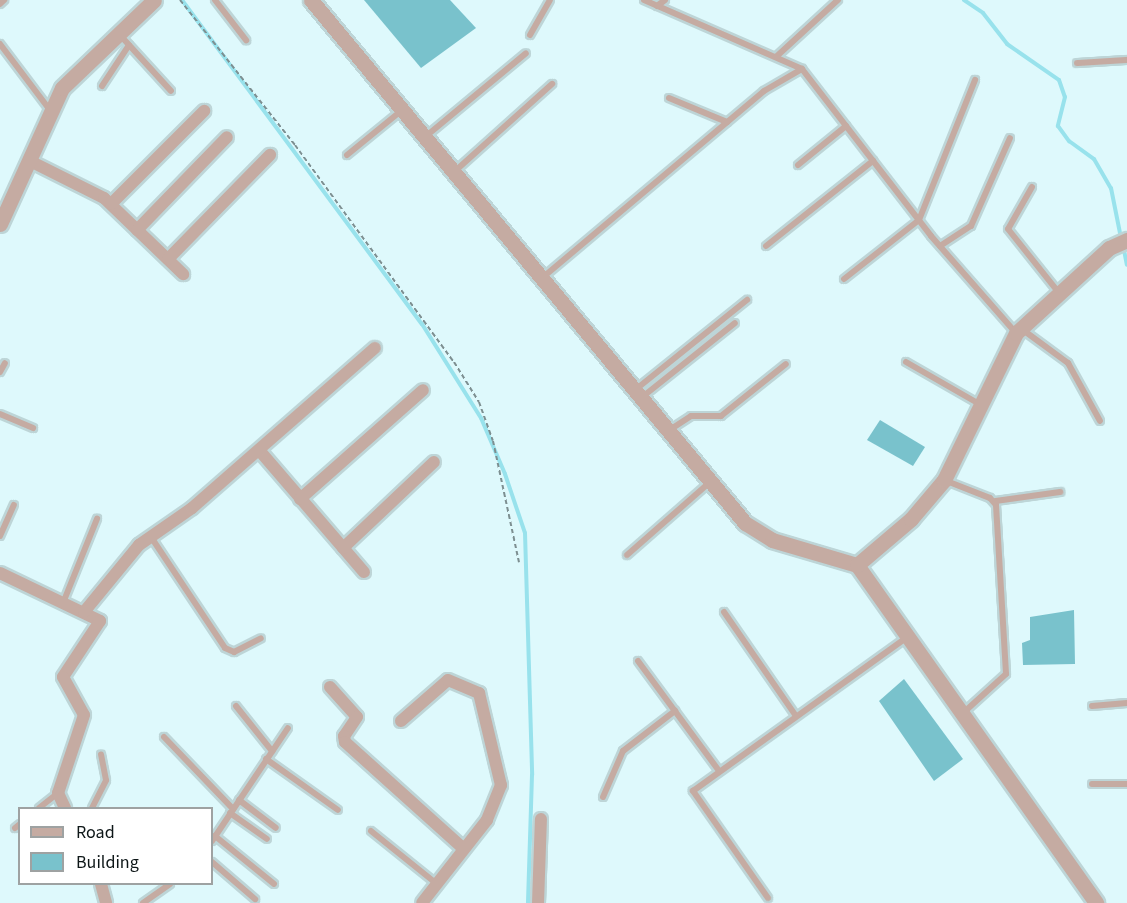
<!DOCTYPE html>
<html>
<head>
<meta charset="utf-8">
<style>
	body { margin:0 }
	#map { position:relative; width:1127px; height:903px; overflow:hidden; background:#def9fc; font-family:"Source Sans 3",sans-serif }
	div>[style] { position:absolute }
	.stream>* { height:4px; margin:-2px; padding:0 2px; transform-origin:2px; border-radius:2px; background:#98e2ec }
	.building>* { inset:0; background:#79c2cc }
	.path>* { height:2px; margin-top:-1px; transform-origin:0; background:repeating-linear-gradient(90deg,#7d8f91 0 4.5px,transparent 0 7.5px) }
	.roads { filter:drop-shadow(2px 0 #bdd5d7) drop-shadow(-2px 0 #bdd5d7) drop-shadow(0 2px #bdd5d7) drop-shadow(0 -2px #bdd5d7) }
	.service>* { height:6px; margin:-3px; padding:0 3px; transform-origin:3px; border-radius:3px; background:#c5aba2 }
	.minor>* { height:12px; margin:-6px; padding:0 6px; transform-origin:6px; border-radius:6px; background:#c5aba2 }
	.tertiary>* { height:15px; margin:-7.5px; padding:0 7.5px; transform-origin:7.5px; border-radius:7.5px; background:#c5aba2 }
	span { translate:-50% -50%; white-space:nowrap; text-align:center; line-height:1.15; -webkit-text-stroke:4.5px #fff; paint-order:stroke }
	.legend { position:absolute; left:18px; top:807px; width:195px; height:78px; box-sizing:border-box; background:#fff; border:2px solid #9ea2a2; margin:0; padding:8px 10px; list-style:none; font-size:18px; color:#0d1617 }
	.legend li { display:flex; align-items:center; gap:12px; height:30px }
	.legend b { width:30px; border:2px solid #9ea2a2 }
</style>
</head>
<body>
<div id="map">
	<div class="stream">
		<i style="left:182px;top:0;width:403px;rotate:53.5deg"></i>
		<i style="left:422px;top:324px;width:111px;rotate:57.9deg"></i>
		<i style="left:481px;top:418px;width:61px;rotate:66.8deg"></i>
		<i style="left:505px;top:474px;width:62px;rotate:71.3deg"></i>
		<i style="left:525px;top:533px;width:242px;rotate:88.3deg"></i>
		<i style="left:532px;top:775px;width:128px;rotate:91.8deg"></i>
		<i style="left:964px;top:0;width:23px;rotate:34deg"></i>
		<i style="left:983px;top:13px;width:39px;rotate:52deg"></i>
		<i style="left:1007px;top:44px;width:63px;rotate:34.7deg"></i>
		<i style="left:1059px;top:80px;width:18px;rotate:71deg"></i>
		<i style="left:1065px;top:97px;width:30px;rotate:104deg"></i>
		<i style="left:1058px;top:126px;width:19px;rotate:54deg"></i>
		<i style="left:1069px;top:141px;width:31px;rotate:36deg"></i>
		<i style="left:1094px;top:159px;width:34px;rotate:60deg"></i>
		<i style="left:1111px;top:188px;width:51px;rotate:78.7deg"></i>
		<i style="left:1123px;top:245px;width:20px;rotate:79deg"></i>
	</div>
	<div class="building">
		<i style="clip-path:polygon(364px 0,450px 0,476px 28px,421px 68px)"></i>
		<i style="clip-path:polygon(880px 420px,925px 447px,913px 466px,867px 440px)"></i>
		<i style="clip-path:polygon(1074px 610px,1075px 664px,1023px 665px,1022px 643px,1030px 640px,1030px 617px)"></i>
		<i style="clip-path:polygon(904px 679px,963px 759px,934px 781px,879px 701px)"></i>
	</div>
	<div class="path">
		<i style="left:180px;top:0;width:185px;rotate:51.6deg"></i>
		<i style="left:295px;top:145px;width:269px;rotate:53.8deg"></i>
		<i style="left:454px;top:362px;width:47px;rotate:58deg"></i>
		<i style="left:479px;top:402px;width:41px;rotate:70.3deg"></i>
		<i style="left:493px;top:441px;width:124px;rotate:77.9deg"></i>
	</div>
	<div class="roads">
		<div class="service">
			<i style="left:215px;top:0;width:51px;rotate:52.2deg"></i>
			<i style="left:644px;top:0;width:172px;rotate:23.6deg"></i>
			<i style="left:802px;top:69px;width:211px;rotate:52.3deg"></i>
			<i style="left:931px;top:236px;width:129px;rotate:48.8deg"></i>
			<i style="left:0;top:4px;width:6px;rotate:-45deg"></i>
			<i style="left:657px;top:6px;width:10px;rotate:-37deg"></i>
			<i style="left:119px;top:34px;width:77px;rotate:47.6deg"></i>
			<i style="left:530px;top:35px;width:40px;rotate:-60.3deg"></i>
			<i style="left:0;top:44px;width:83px;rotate:52.9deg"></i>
			<i style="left:777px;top:56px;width:83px;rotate:-42.6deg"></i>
			<i style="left:1077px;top:63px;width:50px;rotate:-3.4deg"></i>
			<i style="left:102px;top:86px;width:49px;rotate:-56.6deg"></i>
			<i style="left:669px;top:98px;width:63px;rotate:22.5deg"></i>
			<i style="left:425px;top:137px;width:131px;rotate:-39.7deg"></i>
			<i style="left:347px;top:155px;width:70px;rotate:-39.2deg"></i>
			<i style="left:798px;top:165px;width:62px;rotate:-39.1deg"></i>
			<i style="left:454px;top:172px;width:132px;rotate:-41.9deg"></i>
			<i style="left:1032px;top:187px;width:48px;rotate:119.7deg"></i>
			<i style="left:1008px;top:229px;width:82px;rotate:51.4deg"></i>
			<i style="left:766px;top:246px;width:137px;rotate:-38.5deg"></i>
			<i style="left:940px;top:246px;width:37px;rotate:-33deg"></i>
			<i style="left:971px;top:226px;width:96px;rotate:-66.1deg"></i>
			<i style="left:542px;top:278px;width:290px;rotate:-40.1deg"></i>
			<i style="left:764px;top:91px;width:44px;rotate:-30.1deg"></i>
			<i style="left:844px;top:279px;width:95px;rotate:-38.2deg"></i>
			<i style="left:919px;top:220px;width:151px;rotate:-68.2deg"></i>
			<i style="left:1023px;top:330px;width:56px;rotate:36.3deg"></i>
			<i style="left:1068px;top:363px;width:66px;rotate:61.1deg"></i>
			<i style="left:906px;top:362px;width:86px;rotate:29.8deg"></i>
			<i style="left:0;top:372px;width:10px;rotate:-61deg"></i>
			<i style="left:635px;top:390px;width:144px;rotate:-38.8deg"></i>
			<i style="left:641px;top:398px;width:120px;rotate:-38.6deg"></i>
			<i style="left:0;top:414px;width:36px;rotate:23deg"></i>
			<i style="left:668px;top:431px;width:27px;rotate:-33deg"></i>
			<i style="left:691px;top:416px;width:30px"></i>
			<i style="left:721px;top:416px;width:83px;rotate:-38.7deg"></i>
			<i style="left:944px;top:480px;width:49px;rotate:21.4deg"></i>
			<i style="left:990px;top:498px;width:9px;rotate:49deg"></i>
			<i style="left:996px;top:505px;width:169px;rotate:86.6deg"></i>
			<i style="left:1006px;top:674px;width:58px;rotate:137.8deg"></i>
			<i style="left:995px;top:501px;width:66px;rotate:-7.9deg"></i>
			<i style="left:0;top:536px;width:34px;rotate:-66deg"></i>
			<i style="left:151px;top:537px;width:133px;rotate:56.3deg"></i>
			<i style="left:225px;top:648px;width:10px;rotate:24deg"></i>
			<i style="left:234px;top:652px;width:30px;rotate:-27deg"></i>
			<i style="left:627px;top:555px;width:111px;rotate:-41.3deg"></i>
			<i style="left:63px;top:603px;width:91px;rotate:-68deg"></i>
			<i style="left:724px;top:612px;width:126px;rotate:55.3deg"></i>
			<i style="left:638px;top:661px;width:137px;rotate:53.6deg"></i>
			<i style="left:236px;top:706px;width:58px;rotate:51.3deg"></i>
			<i style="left:1092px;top:706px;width:35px;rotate:-5deg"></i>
			<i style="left:164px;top:737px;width:100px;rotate:46.2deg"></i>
			<i style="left:266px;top:759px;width:88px;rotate:35.3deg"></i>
			<i style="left:1092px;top:784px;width:35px"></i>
			<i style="left:603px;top:797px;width:50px;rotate:-66.5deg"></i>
			<i style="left:623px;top:751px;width:66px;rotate:-37.6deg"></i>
			<i style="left:239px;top:800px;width:46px;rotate:37.1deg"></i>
			<i style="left:39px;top:808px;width:24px;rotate:-38deg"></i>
			<i style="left:92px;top:808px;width:31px;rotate:-63deg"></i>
			<i style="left:106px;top:780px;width:26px;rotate:-101deg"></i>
			<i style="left:230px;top:813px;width:45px;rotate:35.1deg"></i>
			<i style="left:15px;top:828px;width:6px;rotate:-39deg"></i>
			<i style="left:371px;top:831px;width:85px;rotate:38.8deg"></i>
			<i style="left:215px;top:836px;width:76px;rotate:39.1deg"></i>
			<i style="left:212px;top:841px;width:136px;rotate:-56.1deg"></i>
			<i style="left:212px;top:862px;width:57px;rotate:40.7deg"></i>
			<i style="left:768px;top:898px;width:131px;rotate:-125deg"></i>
			<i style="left:693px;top:791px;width:264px;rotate:-35.7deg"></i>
			<i style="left:143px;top:903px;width:33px;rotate:-35deg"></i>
		</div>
		<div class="minor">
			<i style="left:30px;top:161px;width:83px;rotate:26.6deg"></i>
			<i style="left:104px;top:198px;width:110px;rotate:43.9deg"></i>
			<i style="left:111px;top:204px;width:132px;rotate:-45deg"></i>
			<i style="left:137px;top:230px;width:129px;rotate:-45.9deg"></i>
			<i style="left:168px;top:259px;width:146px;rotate:-45.6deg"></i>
			<i style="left:259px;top:450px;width:161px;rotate:49.3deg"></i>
			<i style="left:300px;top:499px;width:164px;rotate:-41.5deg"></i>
			<i style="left:343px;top:548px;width:125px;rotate:-43.4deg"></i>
			<i style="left:0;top:573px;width:111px;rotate:25.6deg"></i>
			<i style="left:100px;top:621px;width:67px;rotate:123.5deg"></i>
			<i style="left:63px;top:677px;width:43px;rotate:61.1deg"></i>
			<i style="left:84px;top:715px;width:82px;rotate:108.4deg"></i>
			<i style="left:58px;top:793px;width:17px;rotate:65deg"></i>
			<i style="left:84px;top:612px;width:87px;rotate:-50.6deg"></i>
			<i style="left:139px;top:545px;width:65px;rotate:-34.9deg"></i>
			<i style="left:192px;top:508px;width:243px;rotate:-41.2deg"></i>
			<i style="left:330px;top:687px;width:40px;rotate:48deg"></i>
			<i style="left:357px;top:717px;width:23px;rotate:124deg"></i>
			<i style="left:344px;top:736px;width:6px;rotate:81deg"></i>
			<i style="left:345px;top:742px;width:160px;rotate:42deg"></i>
			<i style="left:401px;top:721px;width:62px;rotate:-41.1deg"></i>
			<i style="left:448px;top:680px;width:34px;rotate:23deg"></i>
			<i style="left:479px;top:693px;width:95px;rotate:76.6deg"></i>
			<i style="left:501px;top:785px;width:38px;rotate:112deg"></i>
			<i style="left:487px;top:820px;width:105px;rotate:128.1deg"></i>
			<i style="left:101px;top:884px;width:20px;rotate:75deg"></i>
			<i style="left:538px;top:903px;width:84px;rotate:-88deg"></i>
		</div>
		<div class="tertiary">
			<i style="left:311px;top:0;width:680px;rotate:50.31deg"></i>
			<i style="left:745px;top:523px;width:32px;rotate:32deg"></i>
			<i style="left:772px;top:540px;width:89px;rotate:16.4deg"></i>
			<i style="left:857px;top:565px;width:414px;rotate:54.7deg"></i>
			<i style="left:0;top:224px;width:149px;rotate:-65.5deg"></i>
			<i style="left:62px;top:88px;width:127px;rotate:-43.7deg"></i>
			<i style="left:857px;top:565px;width:71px;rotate:-40.4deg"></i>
			<i style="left:911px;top:519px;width:51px;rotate:-49.8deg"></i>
			<i style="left:944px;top:480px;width:164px;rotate:-63.9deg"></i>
			<i style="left:1016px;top:333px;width:126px;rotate:-42.4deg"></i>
			<i style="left:1109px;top:248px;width:20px;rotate:-24deg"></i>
		</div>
	</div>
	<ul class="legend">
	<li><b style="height:8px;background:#c5aba2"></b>Road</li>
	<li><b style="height:16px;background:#79c2cc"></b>Building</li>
	</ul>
</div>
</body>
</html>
